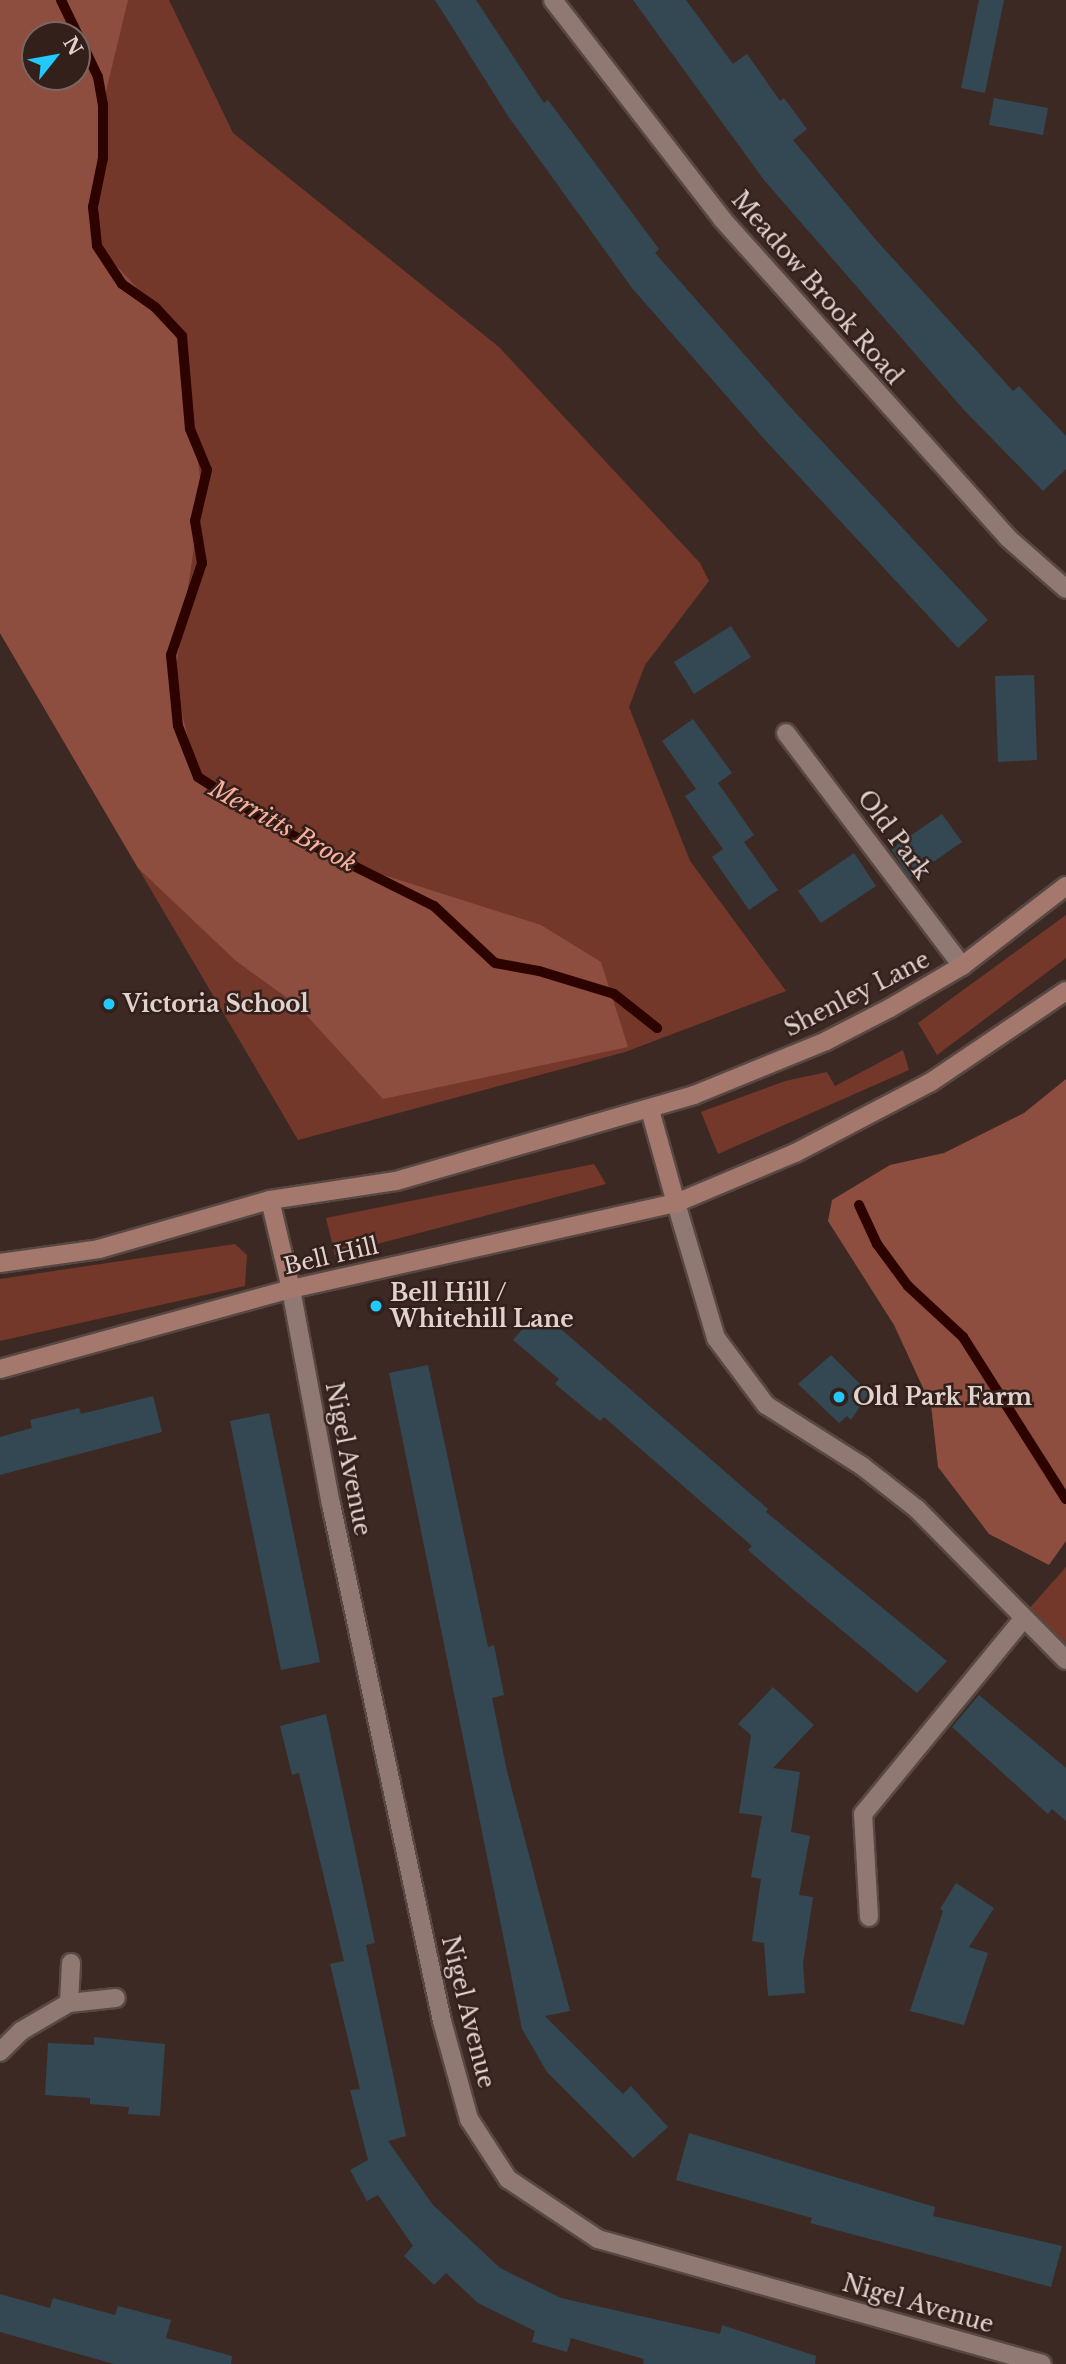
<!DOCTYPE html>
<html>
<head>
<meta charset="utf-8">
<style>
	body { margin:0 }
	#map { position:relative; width:1066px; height:2364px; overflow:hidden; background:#3d2924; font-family:"Libre Baskerville",serif }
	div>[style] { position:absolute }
	.green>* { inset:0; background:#73382a }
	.forest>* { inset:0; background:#8d4e3f }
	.stream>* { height:10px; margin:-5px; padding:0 5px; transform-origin:5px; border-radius:5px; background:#2d0300 }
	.building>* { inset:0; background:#334852 }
	.roads { filter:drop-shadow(2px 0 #584843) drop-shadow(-2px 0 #584843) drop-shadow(0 2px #584843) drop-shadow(0 -2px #584843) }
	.minor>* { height:18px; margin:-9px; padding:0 9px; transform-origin:9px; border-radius:9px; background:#917973 }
	.secondary>* { height:18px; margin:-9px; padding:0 9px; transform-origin:9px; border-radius:9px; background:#a4786d }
	.dots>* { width:19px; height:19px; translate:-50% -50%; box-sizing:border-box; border:4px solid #33201b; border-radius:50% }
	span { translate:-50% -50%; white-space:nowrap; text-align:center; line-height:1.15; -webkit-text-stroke:5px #33201b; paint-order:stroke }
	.street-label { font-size:23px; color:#e0d2cf }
	.poi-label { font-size:23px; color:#e0d2cf; font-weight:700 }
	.left { translate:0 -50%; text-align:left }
	.water-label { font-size:24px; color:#fcaf9c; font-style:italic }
	.north { position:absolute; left:21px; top:21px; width:70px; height:70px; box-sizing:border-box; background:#33201b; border:2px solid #786763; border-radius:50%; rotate:59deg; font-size:19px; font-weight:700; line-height:28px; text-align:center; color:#e0d2cf }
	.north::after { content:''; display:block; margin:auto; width:24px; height:32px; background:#21c9fd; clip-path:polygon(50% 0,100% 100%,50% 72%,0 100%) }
</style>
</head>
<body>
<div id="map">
	<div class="green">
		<i style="clip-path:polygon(evenodd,0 0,169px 0,233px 133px,499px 347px,700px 563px,709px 581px,645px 665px,629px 707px,690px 861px,786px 991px,625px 1052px,298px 1140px,0 633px,0 0,35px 35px,77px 35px,77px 77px,35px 77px,35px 35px)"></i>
		<i style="clip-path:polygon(1066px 915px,1066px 958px,937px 1055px,918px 1023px)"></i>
		<i style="clip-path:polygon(903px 1050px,909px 1070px,718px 1154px,701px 1112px,785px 1081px,827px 1072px,835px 1086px)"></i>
		<i style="clip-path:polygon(594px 1164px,606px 1184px,335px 1255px,326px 1218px)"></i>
		<i style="clip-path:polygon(235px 1244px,247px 1255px,245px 1286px,0 1341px,0 1279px)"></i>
		<i style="clip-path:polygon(1066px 1567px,1066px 1657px,1027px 1611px)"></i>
	</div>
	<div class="forest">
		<i style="clip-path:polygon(evenodd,0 0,128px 0,103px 104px,97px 245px,182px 336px,202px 493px,174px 682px,198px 777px,349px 864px,541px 925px,601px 962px,628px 1047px,383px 1099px,297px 1005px,236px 961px,138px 868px,0 633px,0 0,77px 35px,77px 77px,35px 77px,35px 35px,77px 35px)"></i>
		<i style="clip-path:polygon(1066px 1079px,1066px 1541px,1049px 1565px,989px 1534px,938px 1467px,931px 1405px,894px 1325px,828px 1221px,832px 1200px,890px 1165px,944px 1153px,1024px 1113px)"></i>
	</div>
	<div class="stream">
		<i style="left:61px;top:0;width:85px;rotate:64.3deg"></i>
		<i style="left:98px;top:77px;width:27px;rotate:80deg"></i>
		<i style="left:103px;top:104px;width:54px;rotate:90deg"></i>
		<i style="left:103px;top:158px;width:50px;rotate:101.5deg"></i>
		<i style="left:93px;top:207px;width:39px;rotate:84deg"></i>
		<i style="left:97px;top:246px;width:45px;rotate:56.7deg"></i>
		<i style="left:122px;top:284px;width:40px;rotate:34.9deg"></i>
		<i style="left:155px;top:307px;width:40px;rotate:47deg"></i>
		<i style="left:182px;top:336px;width:93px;rotate:85.1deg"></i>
		<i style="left:190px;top:429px;width:44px;rotate:67.5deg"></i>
		<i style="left:207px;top:470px;width:52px;rotate:103.2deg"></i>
		<i style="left:195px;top:521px;width:43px;rotate:80.5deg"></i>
		<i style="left:202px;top:563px;width:97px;rotate:108.6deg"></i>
		<i style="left:171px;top:655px;width:71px;rotate:84.4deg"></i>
		<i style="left:178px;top:726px;width:55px;rotate:68.6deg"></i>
		<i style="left:198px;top:777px;width:90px;rotate:32.8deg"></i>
		<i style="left:274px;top:826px;width:179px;rotate:26.6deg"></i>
		<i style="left:434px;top:906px;width:83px;rotate:43.1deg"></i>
		<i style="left:495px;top:963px;width:45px;rotate:10.3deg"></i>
		<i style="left:539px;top:971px;width:78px;rotate:17deg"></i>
		<i style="left:614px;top:994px;width:55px;rotate:38.3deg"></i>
		<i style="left:859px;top:1205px;width:43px;rotate:65.2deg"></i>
		<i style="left:877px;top:1244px;width:52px;rotate:53.6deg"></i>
		<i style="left:908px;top:1286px;width:75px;rotate:42.8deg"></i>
		<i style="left:963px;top:1337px;width:192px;rotate:57.6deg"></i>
	</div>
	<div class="building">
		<i style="clip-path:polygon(435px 0,476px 0,544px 103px,548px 100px,659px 249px,655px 253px,792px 409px,988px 620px,958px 648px,765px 440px,632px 288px,508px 116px)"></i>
		<i style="clip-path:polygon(633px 0,686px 0,733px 64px,747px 54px,780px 101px,784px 98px,807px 129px,793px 140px,876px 240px,1013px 391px,1019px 386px,1066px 436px,1066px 469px,1043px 491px,964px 410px,764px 180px)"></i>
		<i style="clip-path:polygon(979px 0,1004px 0,985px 93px,961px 88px)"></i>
		<i style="clip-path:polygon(994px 98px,1048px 108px,1043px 135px,989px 125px)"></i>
		<i style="clip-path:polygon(731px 626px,751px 657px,694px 694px,674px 662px)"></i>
		<i style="clip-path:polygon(1034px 675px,1037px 760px,998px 762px,995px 676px)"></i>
		<i style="clip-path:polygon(693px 719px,732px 773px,718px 783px,754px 835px,744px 842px,778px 890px,749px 910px,712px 857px,723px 849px,685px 796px,696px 789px,662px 741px)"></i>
		<i style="clip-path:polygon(942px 814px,962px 842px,910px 878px,891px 849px)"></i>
		<i style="clip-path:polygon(854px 853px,876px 886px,821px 923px,798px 891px)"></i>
		<i style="clip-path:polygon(539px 1310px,768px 1509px,766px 1512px,947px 1661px,917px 1693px,796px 1592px,748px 1550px,752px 1546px,604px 1417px,600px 1421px,555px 1384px,559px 1379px,513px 1340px)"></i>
		<i style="clip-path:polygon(831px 1355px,869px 1393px,851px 1420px,847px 1416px,839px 1423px,798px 1384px)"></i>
		<i style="clip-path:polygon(428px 1365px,488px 1647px,494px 1645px,504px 1695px,492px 1698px,507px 1771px,570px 2011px,545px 2016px,623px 2094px,631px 2086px,668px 2127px,633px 2158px,547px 2072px,522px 2029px,389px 1373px)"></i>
		<i style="clip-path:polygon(153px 1396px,162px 1432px,0 1475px,0 1437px,32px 1428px,30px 1420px,79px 1408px,81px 1414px)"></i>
		<i style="clip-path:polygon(269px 1413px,320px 1662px,281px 1670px,230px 1421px)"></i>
		<i style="clip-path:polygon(773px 1687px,814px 1725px,773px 1768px,800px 1772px,791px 1832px,810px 1836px,799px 1895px,813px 1897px,803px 1964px,805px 1993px,768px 1996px,764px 1943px,752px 1941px,761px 1879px,751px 1877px,762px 1816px,739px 1813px,751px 1735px,738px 1724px)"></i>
		<i style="clip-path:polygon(979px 1695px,1066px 1768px,1066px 1821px,1052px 1809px,1048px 1814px,952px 1727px)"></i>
		<i style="clip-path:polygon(326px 1714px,375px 1943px,366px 1945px,406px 2136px,388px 2141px,432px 2204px,500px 2268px,561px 2298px,720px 2334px,722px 2325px,816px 2356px,815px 2364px,643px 2364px,644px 2359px,571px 2338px,567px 2352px,532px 2342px,535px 2331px,478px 2303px,446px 2273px,434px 2285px,404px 2256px,413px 2246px,378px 2195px,367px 2201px,350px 2170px,368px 2160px,350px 2090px,360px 2089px,330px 1964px,344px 1961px,299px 1773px,292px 1775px,280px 1726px)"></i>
		<i style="clip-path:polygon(956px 1883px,994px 1908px,969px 1947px,988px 1953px,964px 2025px,910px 2011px,943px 1911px,940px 1909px)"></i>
		<i style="clip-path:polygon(94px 2037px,165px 2044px,160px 2116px,128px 2114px,129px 2107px,90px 2104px,90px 2098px,45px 2095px,48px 2043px,94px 2045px)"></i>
		<i style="clip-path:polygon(689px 2133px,935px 2207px,933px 2216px,1062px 2246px,1051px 2287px,810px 2223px,812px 2218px,676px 2180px)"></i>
		<i style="clip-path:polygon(0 2294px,50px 2308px,53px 2298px,115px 2315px,118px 2306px,171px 2320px,166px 2338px,232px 2356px,231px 2364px,114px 2364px,0 2332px)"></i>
	</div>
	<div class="roads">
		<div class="minor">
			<i style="left:553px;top:0;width:277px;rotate:52.3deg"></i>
			<i style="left:722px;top:219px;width:428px;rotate:48.1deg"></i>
			<i style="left:1008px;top:538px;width:77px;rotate:41.3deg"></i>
			<i style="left:786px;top:733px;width:292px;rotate:52.9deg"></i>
			<i style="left:676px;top:1203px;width:141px;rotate:73.5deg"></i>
			<i style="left:716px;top:1338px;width:84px;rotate:53.3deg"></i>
			<i style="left:766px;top:1405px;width:114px;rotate:32.4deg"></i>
			<i style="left:862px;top:1466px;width:70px;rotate:38deg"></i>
			<i style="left:917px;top:1509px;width:212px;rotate:45.4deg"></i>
			<i style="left:291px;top:1289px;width:219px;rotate:79.5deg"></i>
			<i style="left:331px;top:1504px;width:529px;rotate:77.88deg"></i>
			<i style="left:442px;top:2021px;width:102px;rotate:74.6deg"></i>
			<i style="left:469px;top:2119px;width:72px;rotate:57deg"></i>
			<i style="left:508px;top:2179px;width:108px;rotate:33.7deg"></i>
			<i style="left:598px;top:2239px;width:461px;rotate:15.7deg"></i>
			<i style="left:869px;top:1917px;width:103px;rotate:-93.3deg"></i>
			<i style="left:863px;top:1814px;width:252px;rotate:-50.6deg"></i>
			<i style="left:69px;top:2003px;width:40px;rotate:-87.1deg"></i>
			<i style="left:0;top:2052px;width:30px;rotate:-45deg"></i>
			<i style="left:21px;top:2031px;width:56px;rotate:-30.3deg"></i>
			<i style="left:69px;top:2003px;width:47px;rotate:-6.1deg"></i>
		</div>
		<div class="secondary">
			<i style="left:650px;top:1110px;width:97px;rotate:74.4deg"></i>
			<i style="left:270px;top:1200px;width:91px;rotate:76.7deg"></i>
			<i style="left:0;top:1263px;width:100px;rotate:-8deg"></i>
			<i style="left:99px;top:1249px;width:178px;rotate:-16deg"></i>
			<i style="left:270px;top:1200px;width:127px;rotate:-8.6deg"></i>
			<i style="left:396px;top:1181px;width:310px;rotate:-16.1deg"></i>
			<i style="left:694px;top:1095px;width:143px;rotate:-22.2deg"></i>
			<i style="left:826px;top:1041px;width:72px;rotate:-27.3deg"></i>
			<i style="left:890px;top:1008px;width:83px;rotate:-30.3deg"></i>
			<i style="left:962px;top:966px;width:131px;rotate:-37.6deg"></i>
			<i style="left:0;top:1369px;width:302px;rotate:-15.4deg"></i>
			<i style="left:291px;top:1289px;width:394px;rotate:-12.6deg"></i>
			<i style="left:676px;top:1203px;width:129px;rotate:-22.8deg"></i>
			<i style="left:795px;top:1153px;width:153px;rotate:-27.6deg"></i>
			<i style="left:931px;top:1082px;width:163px;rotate:-34deg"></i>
		</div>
	</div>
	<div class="dots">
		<i style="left:109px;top:1004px;background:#21c9fd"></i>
		<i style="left:376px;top:1306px;background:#21c9fd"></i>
		<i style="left:839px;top:1397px;background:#21c9fd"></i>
	</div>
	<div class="street-label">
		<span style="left:817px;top:288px;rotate:49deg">Meadow Brook Road</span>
		<span style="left:894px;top:835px;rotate:53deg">Old Park</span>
		<span style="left:857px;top:994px;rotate:-27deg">Shenley Lane</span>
		<span style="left:331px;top:1256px;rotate:-13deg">Bell Hill</span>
		<span style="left:348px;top:1459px;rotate:79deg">Nigel Avenue</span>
		<span style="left:468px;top:2012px;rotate:76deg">Nigel Avenue</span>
		<span style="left:918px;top:2304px;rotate:16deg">Nigel Avenue</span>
	</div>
	<div class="poi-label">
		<span class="left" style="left:123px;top:1004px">Victoria School</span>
		<span class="left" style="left:390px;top:1306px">Bell Hill /<br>Whitehill Lane</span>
		<span class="left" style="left:853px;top:1397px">Old Park Farm</span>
	</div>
	<div class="water-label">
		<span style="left:283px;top:826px;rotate:29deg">Merritts Brook</span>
	</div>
	<div class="north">N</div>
</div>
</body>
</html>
